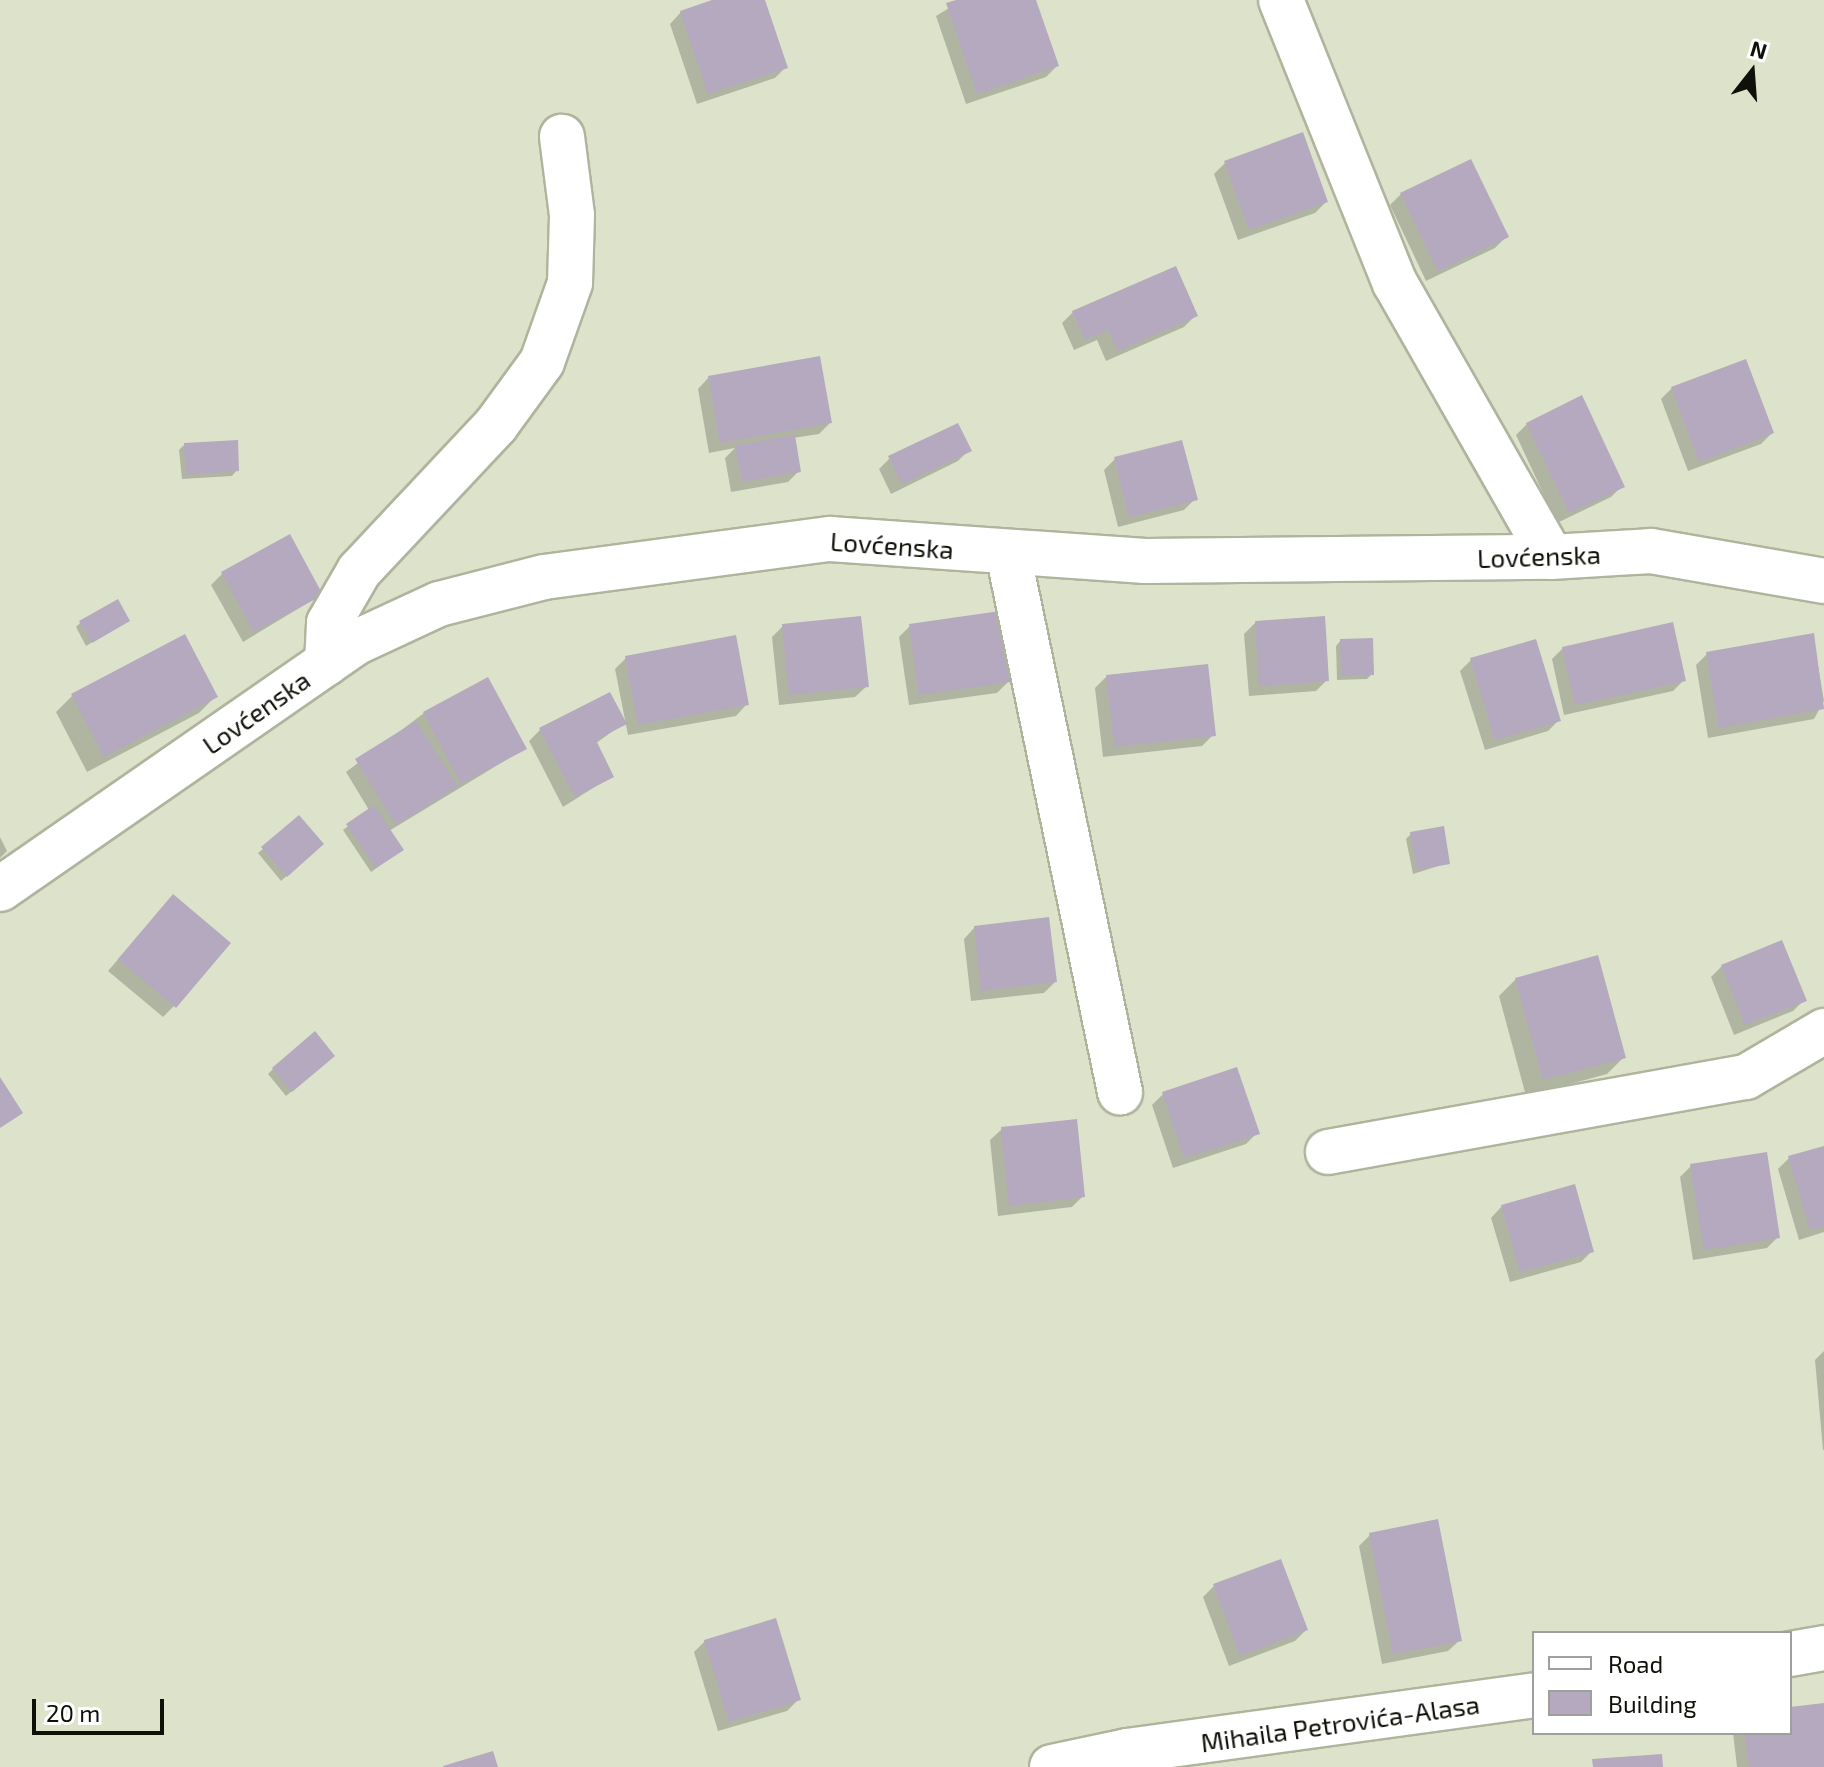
<!DOCTYPE html>
<html>
<head>
<meta charset="utf-8">
<style>
	body { margin:0 }
	#map { position:relative; width:1824px; height:1767px; overflow:hidden; background:#dde3cb; font-family:"Exo 2",sans-serif }
	div>[style] { position:absolute }
	.shadow>* { inset:0; background:#0003 }
	.building>* { inset:0; background:#b4a9bf }
	.roads { filter:drop-shadow(2px 0 #afb49d) drop-shadow(-2px 0 #afb49d) drop-shadow(0 2px #afb49d) drop-shadow(0 -2px #afb49d) }
	.minor>* { height:44px; margin:-22px; padding:0 22px; transform-origin:22px; border-radius:22px; background:#fff }
	span { translate:-50% -50%; white-space:nowrap; text-align:center; line-height:1.15; -webkit-text-stroke:6px #fff; paint-order:stroke }
	.street-label { font-size:26px; color:#0f1109 }
	.legend { position:absolute; left:1532px; top:1631px; width:260px; height:104px; box-sizing:border-box; background:#fff; border:2px solid #9fa09d; margin:0; padding:10px 14px; list-style:none; font-size:24px; color:#0f1109 }
	.legend li { display:flex; align-items:center; gap:16px; height:40px }
	.legend b { width:40px; border:2px solid #9fa09d }
	.north { position:absolute; left:1712px; top:32px; width:80px; height:80px; -webkit-text-stroke:6px #fff; paint-order:stroke; rotate:17deg; font-size:22px; font-weight:700; line-height:32px; text-align:center; color:#0f1109 }
	.north::after { content:''; display:block; margin:auto; width:28px; height:36px; background:#0f1109; clip-path:polygon(50% 0,100% 100%,50% 72%,0 100%) }
	.scale { position:absolute; left:32px; top:1699px; width:132px; height:36px; box-sizing:border-box; border:4px solid #0f1109; border-top:0; padding-left:10px; font-size:24px; line-height:28px; white-space:nowrap; color:#0f1109; -webkit-text-stroke:6px #fff; paint-order:stroke }
</style>
</head>
<body>
<div id="map">
	<div class="shadow">
		<i style="clip-path:polygon(718px 0,763px 0,786px 67px,775px 78px,697px 104px,670px 24px,681px 12px)"></i>
		<i style="clip-path:polygon(962px 0,1034px 0,1057px 66px,1046px 77px,966px 104px,936px 16px)"></i>
		<i style="clip-path:polygon(1225px 163px,1326px 202px,1315px 213px,1238px 240px,1214px 174px)"></i>
		<i style="clip-path:polygon(1401px 194px,1506px 237px,1495px 248px,1426px 281px,1390px 205px)"></i>
		<i style="clip-path:polygon(1073px 312px,1195px 316px,1184px 327px,1106px 361px,1097px 340px,1074px 350px,1062px 323px)"></i>
		<i style="clip-path:polygon(709px 377px,830px 423px,819px 434px,793px 438px,799px 471px,788px 482px,731px 492px,725px 458px,735px 448px,709px 453px,698px 389px)"></i>
		<i style="clip-path:polygon(1672px 388px,1772px 433px,1761px 444px,1688px 471px,1661px 399px)"></i>
		<i style="clip-path:polygon(1527px 424px,1622px 486px,1611px 497px,1557px 523px,1516px 435px)"></i>
		<i style="clip-path:polygon(184px 445px,237px 470px,232px 476px,182px 479px,179px 450px)"></i>
		<i style="clip-path:polygon(969px 450px,958px 461px,891px 494px,879px 469px,890px 458px)"></i>
		<i style="clip-path:polygon(1115px 459px,1195px 499px,1184px 510px,1118px 527px,1104px 470px)"></i>
		<i style="clip-path:polygon(222px 574px,321px 595px,243px 642px,211px 585px)"></i>
		<i style="clip-path:polygon(128px 621px,86px 646px,76px 627px,81px 622px)"></i>
		<i style="clip-path:polygon(1255px 623px,1327px 680px,1316px 691px,1249px 696px,1244px 634px)"></i>
		<i style="clip-path:polygon(783px 626px,867px 686px,855px 697px,779px 705px,772px 637px)"></i>
		<i style="clip-path:polygon(910px 626px,1008px 682px,997px 693px,909px 705px,899px 637px)"></i>
		<i style="clip-path:polygon(1813px 636px,1824px 701px,1814px 719px,1708px 738px,1696px 665px,1707px 654px)"></i>
		<i style="clip-path:polygon(1341px 640px,1372px 674px,1367px 679px,1337px 680px,1336px 646px)"></i>
		<i style="clip-path:polygon(1563px 648px,1684px 680px,1673px 691px,1564px 715px,1552px 659px)"></i>
		<i style="clip-path:polygon(626px 658px,747px 704px,736px 716px,628px 735px,615px 669px)"></i>
		<i style="clip-path:polygon(1471px 660px,1559px 720px,1548px 731px,1485px 750px,1460px 671px)"></i>
		<i style="clip-path:polygon(1106px 677px,1213px 735px,1202px 746px,1103px 757px,1095px 688px)"></i>
		<i style="clip-path:polygon(72px 696px,216px 696px,199px 713px,87px 772px,56px 712px)"></i>
		<i style="clip-path:polygon(424px 713px,524px 749px,389px 831px,402px 850px,371px 872px,343px 830px,369px 810px,346px 772px)"></i>
		<i style="clip-path:polygon(624px 723px,595px 744px,612px 776px,563px 807px,529px 741px,540px 730px)"></i>
		<i style="clip-path:polygon(1411px 834px,1448px 863px,1413px 874px,1406px 839px)"></i>
		<i style="clip-path:polygon(0 837px,7px 851px,0 858px)"></i>
		<i style="clip-path:polygon(322px 844px,281px 881px,258px 853px,263px 849px)"></i>
		<i style="clip-path:polygon(162px 908px,174px 1006px,163px 1017px,108px 971px)"></i>
		<i style="clip-path:polygon(975px 927px,1055px 982px,1044px 993px,971px 1001px,964px 939px)"></i>
		<i style="clip-path:polygon(1722px 966px,1804px 1000px,1793px 1011px,1734px 1035px,1711px 977px)"></i>
		<i style="clip-path:polygon(1516px 979px,1623px 1058px,1607px 1074px,1526px 1096px,1499px 996px)"></i>
		<i style="clip-path:polygon(328px 1061px,286px 1096px,268px 1074px,273px 1069px)"></i>
		<i style="clip-path:polygon(1163px 1094px,1257px 1133px,1246px 1144px,1173px 1168px,1152px 1105px)"></i>
		<i style="clip-path:polygon(1002px 1129px,1083px 1196px,1072px 1207px,998px 1216px,990px 1140px)"></i>
		<i style="clip-path:polygon(1824px 1148px,1824px 1232px,1799px 1240px,1778px 1169px,1789px 1158px)"></i>
		<i style="clip-path:polygon(1691px 1166px,1778px 1237px,1767px 1248px,1693px 1260px,1680px 1177px)"></i>
		<i style="clip-path:polygon(1502px 1206px,1592px 1251px,1581px 1262px,1510px 1282px,1491px 1218px)"></i>
		<i style="clip-path:polygon(1824px 1351px,1824px 1450px,1823px 1450px,1815px 1360px)"></i>
		<i style="clip-path:polygon(1370px 1535px,1460px 1640px,1448px 1651px,1382px 1664px,1359px 1546px)"></i>
		<i style="clip-path:polygon(1214px 1586px,1306px 1630px,1295px 1641px,1229px 1666px,1203px 1597px)"></i>
		<i style="clip-path:polygon(705px 1641px,798px 1700px,787px 1711px,718px 1731px,694px 1652px)"></i>
		<i style="clip-path:polygon(1790px 1709px,1824px 1711px,1824px 1767px,1737px 1767px,1733px 1733px,1790px 1733px)"></i>
	</div>
	<div class="building">
		<i style="clip-path:polygon(712px 0,765px 0,788px 68px,708px 94px,680px 11px)"></i>
		<i style="clip-path:polygon(956px 0,1036px 0,1059px 66px,977px 94px,946px 3px)"></i>
		<i style="clip-path:polygon(1303px 132px,1328px 202px,1249px 230px,1224px 161px)"></i>
		<i style="clip-path:polygon(1471px 159px,1509px 237px,1438px 271px,1400px 193px)"></i>
		<i style="clip-path:polygon(1176px 266px,1198px 316px,1118px 351px,1108px 330px,1085px 340px,1072px 311px)"></i>
		<i style="clip-path:polygon(820px 356px,832px 423px,720px 443px,708px 376px)"></i>
		<i style="clip-path:polygon(1746px 359px,1774px 433px,1699px 462px,1671px 387px)"></i>
		<i style="clip-path:polygon(1582px 395px,1625px 487px,1569px 513px,1526px 423px)"></i>
		<i style="clip-path:polygon(958px 423px,972px 451px,902px 484px,888px 456px)"></i>
		<i style="clip-path:polygon(795px 435px,801px 472px,742px 482px,735px 445px)"></i>
		<i style="clip-path:polygon(238px 440px,239px 471px,186px 475px,184px 443px)"></i>
		<i style="clip-path:polygon(1182px 440px,1198px 500px,1129px 517px,1114px 457px)"></i>
		<i style="clip-path:polygon(290px 534px,323px 595px,254px 632px,221px 572px)"></i>
		<i style="clip-path:polygon(118px 599px,130px 621px,92px 643px,79px 621px)"></i>
		<i style="clip-path:polygon(1000px 611px,1011px 682px,919px 695px,909px 624px)"></i>
		<i style="clip-path:polygon(861px 616px,869px 687px,789px 695px,782px 624px)"></i>
		<i style="clip-path:polygon(1325px 616px,1329px 681px,1259px 686px,1255px 621px)"></i>
		<i style="clip-path:polygon(1673px 622px,1686px 681px,1575px 705px,1562px 647px)"></i>
		<i style="clip-path:polygon(1814px 633px,1824px 709px,1719px 728px,1706px 652px)"></i>
		<i style="clip-path:polygon(185px 634px,218px 697px,104px 757px,71px 694px)"></i>
		<i style="clip-path:polygon(736px 635px,749px 705px,638px 725px,625px 656px)"></i>
		<i style="clip-path:polygon(1373px 638px,1374px 675px,1341px 676px,1340px 639px)"></i>
		<i style="clip-path:polygon(1536px 639px,1561px 721px,1495px 740px,1470px 658px)"></i>
		<i style="clip-path:polygon(1208px 664px,1216px 736px,1114px 747px,1106px 675px)"></i>
		<i style="clip-path:polygon(488px 677px,527px 749px,461px 784px,423px 712px)"></i>
		<i style="clip-path:polygon(610px 692px,627px 724px,596px 740px,614px 777px,575px 797px,539px 728px)"></i>
		<i style="clip-path:polygon(416px 721px,458px 787px,396px 825px,355px 759px)"></i>
		<i style="clip-path:polygon(374px 805px,404px 850px,376px 868px,346px 824px)"></i>
		<i style="clip-path:polygon(299px 815px,324px 844px,287px 877px,261px 847px)"></i>
		<i style="clip-path:polygon(1444px 826px,1450px 864px,1417px 870px,1410px 832px)"></i>
		<i style="clip-path:polygon(173px 894px,231px 943px,176px 1008px,118px 959px)"></i>
		<i style="clip-path:polygon(1049px 917px,1057px 982px,981px 991px,974px 926px)"></i>
		<i style="clip-path:polygon(1782px 940px,1807px 1001px,1745px 1025px,1721px 965px)"></i>
		<i style="clip-path:polygon(1598px 955px,1626px 1058px,1543px 1080px,1515px 978px)"></i>
		<i style="clip-path:polygon(315px 1031px,335px 1056px,292px 1092px,272px 1068px)"></i>
		<i style="clip-path:polygon(1237px 1067px,1260px 1134px,1184px 1158px,1162px 1092px)"></i>
		<i style="clip-path:polygon(0 1077px,23px 1113px,0 1128px)"></i>
		<i style="clip-path:polygon(1077px 1119px,1085px 1197px,1009px 1206px,1001px 1127px)"></i>
		<i style="clip-path:polygon(1824px 1146px,1824px 1226px,1810px 1230px,1788px 1156px)"></i>
		<i style="clip-path:polygon(1767px 1152px,1780px 1238px,1704px 1250px,1690px 1164px)"></i>
		<i style="clip-path:polygon(1575px 1184px,1594px 1252px,1520px 1272px,1501px 1205px)"></i>
		<i style="clip-path:polygon(1438px 1519px,1462px 1641px,1393px 1654px,1369px 1533px)"></i>
		<i style="clip-path:polygon(1281px 1559px,1308px 1630px,1240px 1656px,1213px 1584px)"></i>
		<i style="clip-path:polygon(776px 1618px,801px 1700px,729px 1722px,704px 1640px)"></i>
		<i style="clip-path:polygon(1824px 1703px,1824px 1767px,1749px 1767px,1745px 1733px,1790px 1733px,1790px 1707px)"></i>
		<i style="clip-path:polygon(493px 1751px,498px 1767px,443px 1767px,443px 1766px)"></i>
		<i style="clip-path:polygon(1662px 1754px,1663px 1767px,1593px 1767px,1592px 1759px)"></i>
	</div>
	<div class="roads">
		<div class="minor">
			<i style="left:1281px;top:0;width:305px;rotate:68.1deg"></i>
			<i style="left:1395px;top:283px;width:315px;rotate:60.3deg"></i>
			<i style="left:1008px;top:553px;width:551px;rotate:78.26deg"></i>
			<i style="left:327px;top:663px;width:40px;rotate:-87.1deg"></i>
			<i style="left:329px;top:623px;width:60px;rotate:-60deg"></i>
			<i style="left:359px;top:571px;width:200px;rotate:-46.8deg"></i>
			<i style="left:496px;top:425px;width:78px;rotate:-53.9deg"></i>
			<i style="left:542px;top:362px;width:84px;rotate:-70.5deg"></i>
			<i style="left:570px;top:283px;width:68px;rotate:-88.3deg"></i>
			<i style="left:572px;top:215px;width:79px;rotate:-97.3deg"></i>
			<i style="left:0;top:889px;width:434px;rotate:-34.7deg"></i>
			<i style="left:357px;top:642px;width:90px;rotate:-24.9deg"></i>
			<i style="left:439px;top:604px;width:108px;rotate:-14.4deg"></i>
			<i style="left:544px;top:577px;width:289px;rotate:-7.6deg"></i>
			<i style="left:830px;top:539px;width:316px;rotate:4deg"></i>
			<i style="left:1145px;top:561px;width:406px;rotate:-0.6deg"></i>
			<i style="left:1551px;top:557px;width:100px;rotate:-3.4deg"></i>
			<i style="left:1651px;top:551px;width:176px;rotate:9.8deg"></i>
			<i style="left:1328px;top:1152px;width:425px;rotate:-10.2deg"></i>
			<i style="left:1746px;top:1077px;width:91px;rotate:-30.5deg"></i>
			<i style="left:1790px;top:1654px;width:35px;rotate:-10deg"></i>
			<i style="left:1052px;top:1767px;width:77px;rotate:-12deg"></i>
			<i style="left:1127px;top:1751px;width:411px;rotate:-7.8deg"></i>
		</div>
	</div>
	<div class="street-label">
		<span style="left:892px;top:545px;rotate:4deg">Lovćenska</span>
		<span style="left:1539px;top:556px;rotate:-2deg">Lovćenska</span>
		<span style="left:256px;top:712px;rotate:-35deg">Lovćenska</span>
		<span style="left:1340px;top:1723px;rotate:-8deg">Mihaila Petrovića-Alasa</span>
	</div>
	<ul class="legend">
	<li><b style="height:10px;background:#fff"></b>Road</li>
	<li><b style="height:22px;background:#b4a9bf"></b>Building</li>
	</ul>
	<div class="north">N</div>
	<div class="scale">20 m</div>
</div>
</body>
</html>
